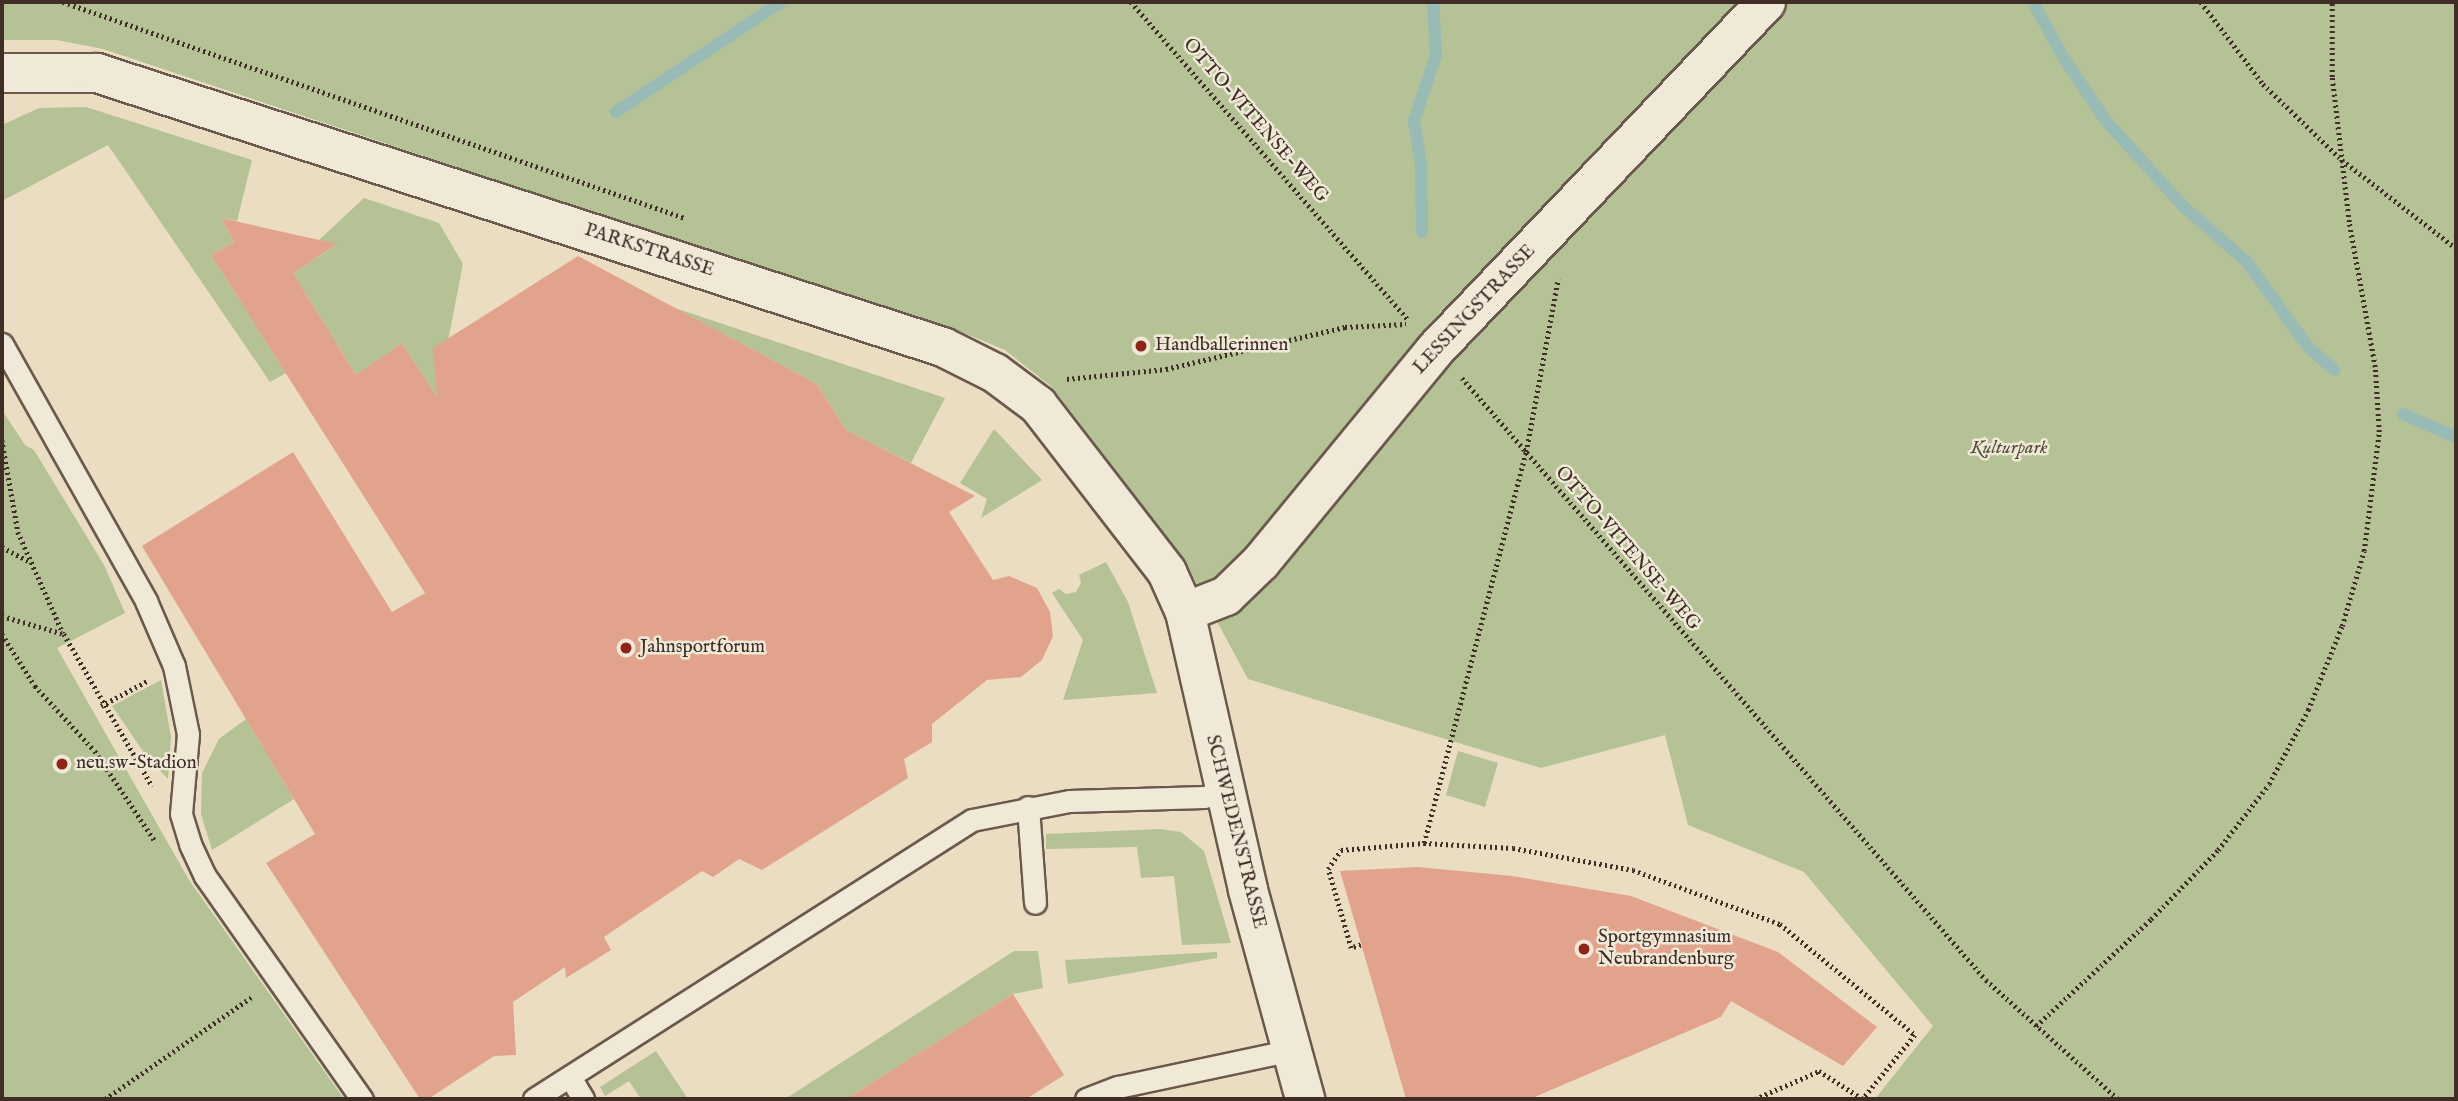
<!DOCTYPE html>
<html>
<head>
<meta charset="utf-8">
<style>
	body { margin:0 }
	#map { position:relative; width:2458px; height:1101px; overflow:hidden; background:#eaddc2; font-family:"IM FELL English",serif }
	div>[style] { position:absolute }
	.green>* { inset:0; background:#b4c295 }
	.stream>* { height:12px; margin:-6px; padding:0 6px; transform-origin:6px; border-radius:6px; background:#98bbb6 }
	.building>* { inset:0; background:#e2a38c }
	.path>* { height:4.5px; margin-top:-2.25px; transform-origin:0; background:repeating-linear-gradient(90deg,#3f2d26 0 2px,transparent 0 5.5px) }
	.roads { filter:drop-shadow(2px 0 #6a594d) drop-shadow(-2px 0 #6a594d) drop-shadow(0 2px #6a594d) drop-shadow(0 -2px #6a594d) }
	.lane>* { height:21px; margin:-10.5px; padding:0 10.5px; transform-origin:10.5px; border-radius:10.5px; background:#f1e9d7 }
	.street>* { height:38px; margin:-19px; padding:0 19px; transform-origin:19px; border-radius:19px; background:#f1e9d7 }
	.dots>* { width:19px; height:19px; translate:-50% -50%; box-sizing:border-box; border:4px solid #f1e9d7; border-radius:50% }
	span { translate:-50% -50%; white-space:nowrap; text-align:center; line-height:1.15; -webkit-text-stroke:5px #f1e9d7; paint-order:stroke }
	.street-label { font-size:19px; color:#3f2d26 }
	.poi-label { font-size:19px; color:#3f2d26 }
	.left { translate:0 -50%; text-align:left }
	.park-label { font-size:19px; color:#564b3c; font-style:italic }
	.frame { position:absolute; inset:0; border:4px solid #3f2d26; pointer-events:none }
</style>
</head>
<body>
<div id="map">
	<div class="green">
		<i style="clip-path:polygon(2px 2px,2456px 2px,2456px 1099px,1875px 1099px,1933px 1026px,1804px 872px,1688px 825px,1665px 735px,1541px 768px,1248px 679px,1184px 560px,1052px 387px,1005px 350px,950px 327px,831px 292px,103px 49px,57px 40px,2px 40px)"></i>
		<i style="clip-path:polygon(86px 107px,252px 160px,237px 221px,221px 218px,234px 242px,211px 255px,286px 373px,270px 382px,108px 145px,2px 201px,2px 125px,39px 108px)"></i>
		<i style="clip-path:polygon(364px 198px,439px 223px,463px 264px,437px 397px,402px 343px,356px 375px,293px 273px,336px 245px,319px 240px)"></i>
		<i style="clip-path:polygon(675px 308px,945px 398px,911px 463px,846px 430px,817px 384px)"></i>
		<i style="clip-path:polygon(2px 410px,25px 445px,34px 450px,104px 565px,125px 613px,57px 648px,189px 880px,344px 1099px,2px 1099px)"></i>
		<i style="clip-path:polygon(994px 429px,1042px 480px,981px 518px,987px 499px,960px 483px)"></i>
		<i style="clip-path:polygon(1106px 562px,1128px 602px,1157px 693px,1063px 700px,1083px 640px,1052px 593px,1059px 589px,1066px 594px,1076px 592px,1081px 583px,1079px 575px)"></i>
		<i style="clip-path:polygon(161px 680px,171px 737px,168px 779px,147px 757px,112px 706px)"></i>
		<i style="clip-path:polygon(246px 719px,294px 799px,212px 850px,201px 814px,202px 773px,219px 739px)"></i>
		<i style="clip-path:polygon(1458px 751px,1498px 763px,1485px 807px,1446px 795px)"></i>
		<i style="clip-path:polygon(1160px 829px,1181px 832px,1204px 851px,1231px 943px,1182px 945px,1174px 876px,1141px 878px,1137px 847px,1046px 849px,1046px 834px)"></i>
		<i style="clip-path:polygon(1014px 951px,1038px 951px,1043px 988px,1013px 994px,846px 1099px,785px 1099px)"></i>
		<i style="clip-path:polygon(1217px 952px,1217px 958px,1068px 984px,1065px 960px)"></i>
		<i style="clip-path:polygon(656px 1051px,688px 1099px,641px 1099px,629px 1081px,605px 1096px,600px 1087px)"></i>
	</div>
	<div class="stream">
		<i style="left:2033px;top:2px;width:63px;rotate:61.4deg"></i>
		<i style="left:2063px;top:57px;width:77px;rotate:56.1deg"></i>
		<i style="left:2106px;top:121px;width:116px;rotate:47.8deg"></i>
		<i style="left:2184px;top:207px;width:84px;rotate:41.1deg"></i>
		<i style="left:2247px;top:262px;width:105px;rotate:54.3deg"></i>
		<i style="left:2308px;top:347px;width:35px;rotate:41deg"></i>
		<i style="left:616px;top:112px;width:198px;rotate:-33.7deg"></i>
		<i style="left:1422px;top:232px;width:67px;rotate:-90.9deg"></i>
		<i style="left:1421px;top:165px;width:45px;rotate:-99deg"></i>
		<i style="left:1414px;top:121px;width:70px;rotate:-71.6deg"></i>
		<i style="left:1436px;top:55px;width:53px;rotate:-93.2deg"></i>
		<i style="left:2403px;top:414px;width:58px;rotate:23.5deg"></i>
	</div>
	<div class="building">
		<i style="clip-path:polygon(221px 218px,337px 244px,293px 273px,356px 375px,402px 343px,437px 397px,433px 348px,578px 256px,817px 384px,846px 430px,975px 496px,949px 512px,993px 580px,1009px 576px,1037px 588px,1050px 612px,1053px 636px,1042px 660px,1021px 677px,987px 680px,932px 724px,932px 742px,904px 759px,908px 778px,762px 870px,739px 859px,713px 877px,702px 871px,604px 937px,611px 950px,566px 978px,565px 967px,513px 1002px,516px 1055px,494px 1056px,428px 1099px,420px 1099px,266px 863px,315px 834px,142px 546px,293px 452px,392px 612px,425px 593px,211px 255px,234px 242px)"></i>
		<i style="clip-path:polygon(1418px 867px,1512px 876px,1631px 896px,1778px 952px,1877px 1027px,1843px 1066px,1731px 1001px,1721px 1017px,1530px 1099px,1406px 1099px,1340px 871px)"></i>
		<i style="clip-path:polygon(1013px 994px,1064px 1075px,1026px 1099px,846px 1099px)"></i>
	</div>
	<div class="path">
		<i style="left:63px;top:2px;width:658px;rotate:19.15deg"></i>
		<i style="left:1131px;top:2px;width:422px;rotate:48.9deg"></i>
		<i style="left:2201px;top:2px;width:103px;rotate:52.9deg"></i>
		<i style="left:2263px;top:84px;width:110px;rotate:43.9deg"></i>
		<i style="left:2342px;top:160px;width:144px;rotate:37.7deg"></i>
		<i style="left:1462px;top:378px;width:798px;rotate:48.96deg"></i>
		<i style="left:1986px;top:980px;width:178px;rotate:42deg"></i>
		<i style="left:1067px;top:379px;width:100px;rotate:-5.8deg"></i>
		<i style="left:1166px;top:369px;width:184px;rotate:-13.2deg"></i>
		<i style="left:1345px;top:327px;width:61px;rotate:-2.8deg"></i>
		<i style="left:2px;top:440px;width:93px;rotate:80.1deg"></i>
		<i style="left:18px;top:532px;width:111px;rotate:66deg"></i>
		<i style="left:2px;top:547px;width:30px;rotate:28deg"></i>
		<i style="left:2px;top:616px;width:65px;rotate:16.2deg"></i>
		<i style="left:64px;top:634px;width:176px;rotate:59.9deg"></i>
		<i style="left:2px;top:634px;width:62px;rotate:57.6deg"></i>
		<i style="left:35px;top:686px;width:88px;rotate:47.3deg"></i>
		<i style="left:95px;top:751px;width:108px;rotate:56.3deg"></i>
		<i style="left:101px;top:706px;width:52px;rotate:-28.5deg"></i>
		<i style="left:1424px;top:843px;width:404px;rotate:-75.4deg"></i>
		<i style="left:1526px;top:452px;width:176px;rotate:-79.5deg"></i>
		<i style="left:1361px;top:945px;width:10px;rotate:163deg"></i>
		<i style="left:1351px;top:948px;width:82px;rotate:-106.2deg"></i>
		<i style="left:1328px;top:869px;width:23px;rotate:-56deg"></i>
		<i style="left:1341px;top:850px;width:83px;rotate:-4.8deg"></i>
		<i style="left:1424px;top:843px;width:89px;rotate:3.2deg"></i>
		<i style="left:1513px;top:848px;width:122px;rotate:10.4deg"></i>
		<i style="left:1633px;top:870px;width:157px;rotate:20.2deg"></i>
		<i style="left:1780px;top:924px;width:175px;rotate:39.4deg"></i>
		<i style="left:1915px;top:1035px;width:82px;rotate:129.1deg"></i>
		<i style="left:2036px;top:1026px;width:157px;rotate:-42.9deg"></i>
		<i style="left:2151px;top:919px;width:96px;rotate:-45.8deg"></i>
		<i style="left:2218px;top:850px;width:83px;rotate:-52.3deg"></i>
		<i style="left:2269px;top:784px;width:84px;rotate:-62.2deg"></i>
		<i style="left:2308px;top:710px;width:91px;rotate:-68deg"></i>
		<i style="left:2342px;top:626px;width:78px;rotate:-73.7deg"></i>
		<i style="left:2364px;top:551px;width:120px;rotate:-82.8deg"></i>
		<i style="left:2379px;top:432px;width:65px;rotate:-93.5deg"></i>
		<i style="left:2375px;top:367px;width:147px;rotate:-100.2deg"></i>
		<i style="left:2349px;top:222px;width:146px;rotate:-96.7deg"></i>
		<i style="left:2332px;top:77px;width:75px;rotate:-90deg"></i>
		<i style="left:105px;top:1099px;width:179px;rotate:-34.8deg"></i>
		<i style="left:1755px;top:1099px;width:70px;rotate:-23.6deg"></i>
		<i style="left:1819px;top:1071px;width:52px;rotate:32.5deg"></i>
	</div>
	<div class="roads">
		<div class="lane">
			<i style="left:2px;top:344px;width:295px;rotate:60.7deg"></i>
			<i style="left:146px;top:601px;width:71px;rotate:66.7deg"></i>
			<i style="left:174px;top:666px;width:69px;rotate:78.4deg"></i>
			<i style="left:188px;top:734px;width:80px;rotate:95deg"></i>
			<i style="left:181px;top:814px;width:31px;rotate:73deg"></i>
			<i style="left:190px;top:844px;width:35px;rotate:65deg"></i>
			<i style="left:205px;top:876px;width:273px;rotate:54.9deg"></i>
			<i style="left:1028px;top:807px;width:96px;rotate:85.8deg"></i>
			<i style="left:570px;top:1077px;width:26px;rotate:59deg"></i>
			<i style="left:534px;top:1099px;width:519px;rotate:-32.5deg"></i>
			<i style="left:972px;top:820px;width:99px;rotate:-11.1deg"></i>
			<i style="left:1069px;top:801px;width:135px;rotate:-1.7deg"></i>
			<i style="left:1204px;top:797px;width:22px;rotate:-13deg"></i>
			<i style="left:1086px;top:1099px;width:34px;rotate:-21deg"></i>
			<i style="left:1118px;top:1087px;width:178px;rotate:-12deg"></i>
		</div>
		<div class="street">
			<i style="left:2px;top:73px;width:95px"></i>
			<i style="left:97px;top:73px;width:889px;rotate:17.95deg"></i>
			<i style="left:943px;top:347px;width:58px;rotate:26.6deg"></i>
			<i style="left:995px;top:373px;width:54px;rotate:36.7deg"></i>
			<i style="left:1038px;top:405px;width:211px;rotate:52.3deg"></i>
			<i style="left:1167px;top:572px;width:44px;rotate:65.8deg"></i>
			<i style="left:1185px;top:612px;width:285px;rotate:77.2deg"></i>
			<i style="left:1248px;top:890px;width:217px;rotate:74.7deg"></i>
			<i style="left:1185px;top:612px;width:44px;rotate:-21.3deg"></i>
			<i style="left:1226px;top:596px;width:49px;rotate:-44.2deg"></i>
			<i style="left:1261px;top:562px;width:274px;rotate:-50.6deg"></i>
			<i style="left:1435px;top:350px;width:480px;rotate:-46.4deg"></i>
		</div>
	</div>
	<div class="dots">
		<i style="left:1141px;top:346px;background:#8f2418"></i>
		<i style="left:626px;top:648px;background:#8f2418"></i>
		<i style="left:62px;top:764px;background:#8f2418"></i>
		<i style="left:1584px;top:949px;background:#8f2418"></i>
	</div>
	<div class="street-label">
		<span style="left:1255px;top:121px;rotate:49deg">OTTO-VITENSE-WEG</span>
		<span style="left:649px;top:251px;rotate:18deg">PARKSTRASSE</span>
		<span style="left:1475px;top:310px;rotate:-47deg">LESSINGSTRASSE</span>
		<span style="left:1627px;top:549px;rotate:49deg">OTTO-VITENSE-WEG</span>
		<span style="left:1235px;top:832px;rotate:76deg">SCHWEDENSTRASSE</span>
	</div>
	<div class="poi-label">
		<span class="left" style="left:1155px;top:346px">Handballerinnen</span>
		<span class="left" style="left:640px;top:648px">Jahnsportforum</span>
		<span class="left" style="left:76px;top:764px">neu.sw-Stadion</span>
		<span class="left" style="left:1598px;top:949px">Sportgymnasium<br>Neubrandenburg</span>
	</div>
	<div class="park-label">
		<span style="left:2009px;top:449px">Kulturpark</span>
	</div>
	<div class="frame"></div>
</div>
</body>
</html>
